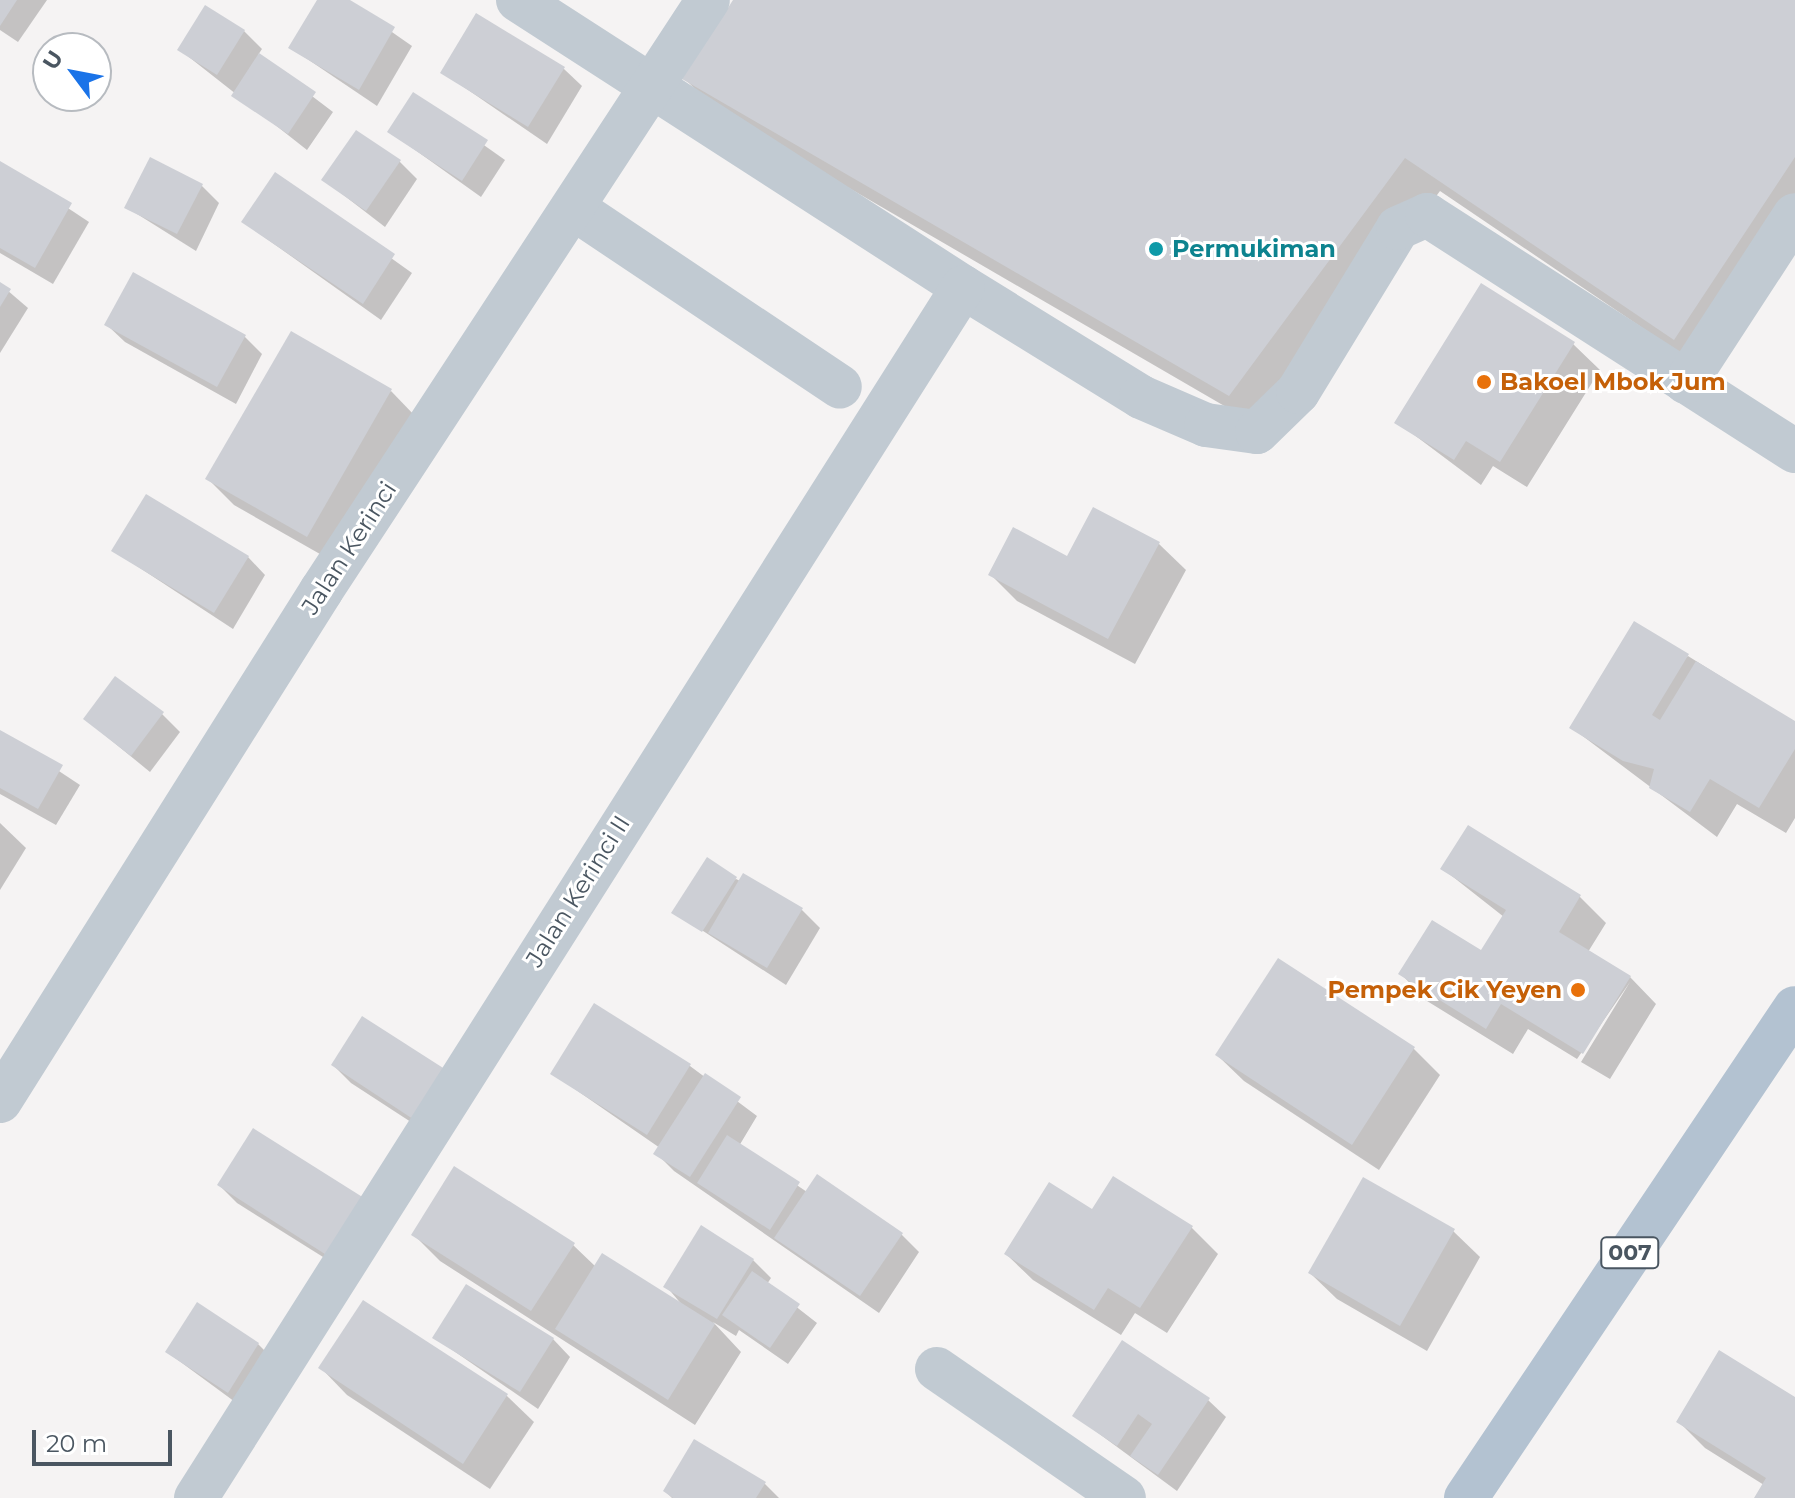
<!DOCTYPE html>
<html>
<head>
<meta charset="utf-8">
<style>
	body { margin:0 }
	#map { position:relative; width:1795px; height:1498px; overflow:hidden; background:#f5f3f3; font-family:Montserrat,sans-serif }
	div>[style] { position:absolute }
	.shadow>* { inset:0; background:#0003 }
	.building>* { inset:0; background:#cdcfd5 }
	.minor>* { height:44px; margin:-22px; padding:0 22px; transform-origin:22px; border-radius:22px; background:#c1cad2 }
	.primary>* { height:44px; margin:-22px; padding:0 22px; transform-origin:22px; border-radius:22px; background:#b3c2d1 }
	.dots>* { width:22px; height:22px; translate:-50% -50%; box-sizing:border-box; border:4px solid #fff; border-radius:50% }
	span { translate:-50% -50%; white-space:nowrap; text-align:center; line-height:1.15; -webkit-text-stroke:6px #fff; paint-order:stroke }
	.shield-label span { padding:2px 6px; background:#fff; border:2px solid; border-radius:6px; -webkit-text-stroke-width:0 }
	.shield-label { font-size:22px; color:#4a5661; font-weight:700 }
	.culture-label { font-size:24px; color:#0d838f; font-weight:700 }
	.left { translate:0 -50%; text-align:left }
	.food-label { font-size:24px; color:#c56008; font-weight:700 }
	.right { translate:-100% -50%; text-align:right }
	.street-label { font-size:24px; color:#4a5661 }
	.north { position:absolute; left:32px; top:32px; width:80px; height:80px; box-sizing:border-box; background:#fff; border:2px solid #b7bbc0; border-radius:50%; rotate:302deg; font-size:22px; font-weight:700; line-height:32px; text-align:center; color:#4a5661 }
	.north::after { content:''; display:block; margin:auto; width:28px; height:36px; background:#1a73e8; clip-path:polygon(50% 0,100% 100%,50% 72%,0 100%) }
	.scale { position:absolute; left:32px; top:1430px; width:140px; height:36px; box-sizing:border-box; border:4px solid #4a5661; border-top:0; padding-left:10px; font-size:24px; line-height:28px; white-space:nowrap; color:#4a5661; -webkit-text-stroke:6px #fff; paint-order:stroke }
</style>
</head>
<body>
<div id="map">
	<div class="shadow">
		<i style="clip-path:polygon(0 0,47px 0,18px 42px,0 30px)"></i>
		<i style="clip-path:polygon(319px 0,346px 0,412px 46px,377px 106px,291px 48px)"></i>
		<i style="clip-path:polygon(735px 0,1795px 0,1795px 242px,1709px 373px,1440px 191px,1264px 429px,718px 112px,684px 78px)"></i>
		<i style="clip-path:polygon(244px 31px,262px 49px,258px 55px,333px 112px,307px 150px,180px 50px)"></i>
		<i style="clip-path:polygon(564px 69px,582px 86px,547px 144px,442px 72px)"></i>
		<i style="clip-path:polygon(413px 95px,505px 160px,481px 197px,390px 132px)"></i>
		<i style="clip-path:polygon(399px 161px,417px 179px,385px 227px,324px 180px)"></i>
		<i style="clip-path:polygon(0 163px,89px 222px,53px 284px,0 253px)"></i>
		<i style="clip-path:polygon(275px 175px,412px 273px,381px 320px,243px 222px)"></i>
		<i style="clip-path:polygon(201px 185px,219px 203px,196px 251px,126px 207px)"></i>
		<i style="clip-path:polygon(0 284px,28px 308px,0 353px)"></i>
		<i style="clip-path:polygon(107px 325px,244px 336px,262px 354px,236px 404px,125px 342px)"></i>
		<i style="clip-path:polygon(1573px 344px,1600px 370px,1527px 487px,1493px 466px,1481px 485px,1397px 422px)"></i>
		<i style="clip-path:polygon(391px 391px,417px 418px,334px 562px,234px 505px,208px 479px)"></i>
		<i style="clip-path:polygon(1159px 544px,1186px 570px,1135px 664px,1017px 601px,990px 574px)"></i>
		<i style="clip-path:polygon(114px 551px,248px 557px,265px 575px,233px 629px)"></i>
		<i style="clip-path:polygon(1688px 656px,1795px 723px,1795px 818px,1786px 833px,1737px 804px,1717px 837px,1572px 728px)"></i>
		<i style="clip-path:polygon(162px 714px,180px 732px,150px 772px,85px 719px)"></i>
		<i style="clip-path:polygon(0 732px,80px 785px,56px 825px,0 794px)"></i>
		<i style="clip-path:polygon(0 823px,26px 848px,0 890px)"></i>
		<i style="clip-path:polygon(1469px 827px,1580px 897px,1606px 923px,1588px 952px,1630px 977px,1656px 1004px,1610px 1079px,1581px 1062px,1630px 982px,1577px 1059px,1528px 1029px,1513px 1054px,1427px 1001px,1401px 974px,1482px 952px,1504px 917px,1443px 869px)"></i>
		<i style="clip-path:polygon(736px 879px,802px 910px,820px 928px,786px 985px,674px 912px)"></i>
		<i style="clip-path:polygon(1279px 961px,1414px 1049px,1440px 1075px,1379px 1170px,1244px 1081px,1217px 1055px)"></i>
		<i style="clip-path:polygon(333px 1065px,449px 1075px,437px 1139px,351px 1083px)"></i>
		<i style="clip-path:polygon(690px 1066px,757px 1116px,739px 1146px,807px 1192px,901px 1234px,919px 1252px,879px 1313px,674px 1171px,656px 1153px,660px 1148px,553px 1074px)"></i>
		<i style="clip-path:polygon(219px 1185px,363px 1200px,347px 1272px,237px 1203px)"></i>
		<i style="clip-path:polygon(1093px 1212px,1191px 1227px,1218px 1254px,1167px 1333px,1135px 1313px,1121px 1335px,1033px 1280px,1006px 1254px)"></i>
		<i style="clip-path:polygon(1453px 1231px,1480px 1257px,1427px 1351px,1337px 1299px,1310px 1273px)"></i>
		<i style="clip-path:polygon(413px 1234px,573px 1245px,596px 1267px,683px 1306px,666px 1286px,753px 1260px,771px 1278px,767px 1284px,817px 1323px,788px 1364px,739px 1330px,736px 1336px,713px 1322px,741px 1352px,695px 1425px,440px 1261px)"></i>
		<i style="clip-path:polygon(363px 1302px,507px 1396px,534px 1422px,490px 1489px,347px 1395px,321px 1368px)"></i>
		<i style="clip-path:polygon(435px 1338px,553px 1339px,570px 1357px,538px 1409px)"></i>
		<i style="clip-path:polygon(258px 1344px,276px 1362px,246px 1410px,167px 1352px)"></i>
		<i style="clip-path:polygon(1208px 1400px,1226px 1417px,1177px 1491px,1075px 1416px)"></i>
		<i style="clip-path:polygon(1795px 1400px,1795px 1498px,1756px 1498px,1764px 1485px,1705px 1448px,1679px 1422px)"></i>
		<i style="clip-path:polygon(765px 1484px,779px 1498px,672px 1498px,665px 1491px)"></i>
	</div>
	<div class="building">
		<i style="clip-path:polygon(0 0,17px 0,0 26px)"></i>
		<i style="clip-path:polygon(317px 0,350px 0,395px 27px,359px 90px,288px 48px)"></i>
		<i style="clip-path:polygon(733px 0,1795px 0,1795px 157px,1674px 340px,1405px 158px,1229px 396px,682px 79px)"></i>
		<i style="clip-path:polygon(205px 5px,245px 30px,217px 75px,177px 50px)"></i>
		<i style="clip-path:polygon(476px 13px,565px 67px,528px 127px,440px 73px)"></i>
		<i style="clip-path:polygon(259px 53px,316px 92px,288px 134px,231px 96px)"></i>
		<i style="clip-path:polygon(413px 92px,488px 140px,462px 181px,387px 132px)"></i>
		<i style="clip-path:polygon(356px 130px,401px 160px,366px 211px,321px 180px)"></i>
		<i style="clip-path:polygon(150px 157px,203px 184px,177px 234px,124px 208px)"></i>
		<i style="clip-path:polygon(0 161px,72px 203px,35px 268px,0 248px)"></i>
		<i style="clip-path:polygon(275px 172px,395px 254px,363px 304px,241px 222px)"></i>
		<i style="clip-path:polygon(133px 272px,246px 335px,217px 387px,104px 325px)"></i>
		<i style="clip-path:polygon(0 282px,11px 289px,0 307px)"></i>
		<i style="clip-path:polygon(1481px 283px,1575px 342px,1500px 462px,1466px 441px,1454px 460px,1394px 423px)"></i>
		<i style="clip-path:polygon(291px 331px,392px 389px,307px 537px,205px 479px)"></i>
		<i style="clip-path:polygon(146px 494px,249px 556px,214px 613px,111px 551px)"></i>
		<i style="clip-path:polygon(1093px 507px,1160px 542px,1108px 639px,988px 575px,1013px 527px,1067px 556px)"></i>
		<i style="clip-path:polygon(1634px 621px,1689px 654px,1652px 715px,1660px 720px,1696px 661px,1795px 721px,1795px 749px,1759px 808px,1710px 779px,1690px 812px,1649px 788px,1654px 769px,1623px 761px,1569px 728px)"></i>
		<i style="clip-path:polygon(115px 676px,164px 712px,131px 756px,83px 719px)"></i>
		<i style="clip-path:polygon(0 730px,63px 765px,38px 809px,0 788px)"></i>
		<i style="clip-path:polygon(1468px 825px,1581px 895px,1559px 932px,1631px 976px,1583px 1054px,1501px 1004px,1486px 1029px,1398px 974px,1432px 920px,1481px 950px,1506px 910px,1440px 869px)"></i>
		<i style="clip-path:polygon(707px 857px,737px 877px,702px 932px,671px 913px)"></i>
		<i style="clip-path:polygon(743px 873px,803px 908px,767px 968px,708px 933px)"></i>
		<i style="clip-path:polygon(1278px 958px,1415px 1047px,1352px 1145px,1215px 1055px)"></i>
		<i style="clip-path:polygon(594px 1003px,691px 1064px,647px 1135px,550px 1074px)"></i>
		<i style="clip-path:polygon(362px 1016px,451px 1073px,419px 1123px,331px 1065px)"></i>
		<i style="clip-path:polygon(705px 1073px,741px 1097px,690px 1177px,653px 1154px)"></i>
		<i style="clip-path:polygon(253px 1128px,364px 1198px,328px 1256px,217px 1185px)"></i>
		<i style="clip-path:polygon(727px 1135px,800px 1182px,770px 1230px,697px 1183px)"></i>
		<i style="clip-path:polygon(454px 1166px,575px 1243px,531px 1311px,411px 1235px)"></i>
		<i style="clip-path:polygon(817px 1174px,903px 1233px,860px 1296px,774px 1238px)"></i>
		<i style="clip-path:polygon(1113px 1176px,1193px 1226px,1140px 1308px,1108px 1288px,1094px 1310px,1004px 1254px,1049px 1182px,1092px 1209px)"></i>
		<i style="clip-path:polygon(1363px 1177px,1455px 1229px,1400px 1326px,1308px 1273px)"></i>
		<i style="clip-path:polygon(701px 1225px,754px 1259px,717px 1319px,663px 1287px)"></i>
		<i style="clip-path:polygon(602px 1253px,715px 1324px,668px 1400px,555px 1329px)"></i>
		<i style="clip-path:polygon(752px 1271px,800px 1304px,770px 1348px,722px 1315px)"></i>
		<i style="clip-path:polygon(466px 1284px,554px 1338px,520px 1392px,432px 1338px)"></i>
		<i style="clip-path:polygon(363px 1300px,508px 1394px,463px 1464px,318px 1368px)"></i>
		<i style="clip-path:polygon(197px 1302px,259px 1343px,228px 1393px,165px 1352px)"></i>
		<i style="clip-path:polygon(1122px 1340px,1210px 1398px,1158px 1475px,1130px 1456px,1152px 1424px,1138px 1414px,1117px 1446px,1072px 1416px)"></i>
		<i style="clip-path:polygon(1719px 1350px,1795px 1397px,1795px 1498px,1754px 1498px,1766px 1478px,1676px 1422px)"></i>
		<i style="clip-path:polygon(694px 1439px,766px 1482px,756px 1498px,673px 1498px,663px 1491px)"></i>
	</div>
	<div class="minor">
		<i style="left:518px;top:0;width:530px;rotate:32.82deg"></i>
		<i style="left:963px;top:287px;width:209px;rotate:31.7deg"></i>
		<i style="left:1141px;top:397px;width:71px;rotate:23.3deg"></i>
		<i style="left:1206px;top:425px;width:51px;rotate:7.8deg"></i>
		<i style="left:1257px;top:432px;width:57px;rotate:-44.3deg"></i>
		<i style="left:1298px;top:392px;width:192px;rotate:-58.6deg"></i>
		<i style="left:1398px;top:228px;width:32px;rotate:-24deg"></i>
		<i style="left:1427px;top:215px;width:437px;rotate:32.7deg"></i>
		<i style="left:573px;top:208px;width:321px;rotate:33.8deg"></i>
		<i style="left:1686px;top:382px;width:199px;rotate:-56.9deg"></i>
		<i style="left:0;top:1101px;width:603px;rotate:-57.81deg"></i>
		<i style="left:321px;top:591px;width:706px;rotate:-56.78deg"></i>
		<i style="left:937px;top:1369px;width:227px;rotate:34.6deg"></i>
		<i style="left:196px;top:1498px;width:1433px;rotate:-57.65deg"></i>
	</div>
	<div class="primary">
		<i style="left:1466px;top:1498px;width:590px;rotate:-56.12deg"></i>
	</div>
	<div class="dots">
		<i style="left:1156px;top:249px;background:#0f9aa8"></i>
		<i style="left:1484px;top:382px;background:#e8710a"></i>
		<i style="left:1578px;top:990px;background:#e8710a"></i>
	</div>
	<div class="shield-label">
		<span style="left:1630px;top:1253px">007</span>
	</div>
	<div class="culture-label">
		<span class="left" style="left:1172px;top:249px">Permukiman</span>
	</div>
	<div class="food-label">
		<span class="left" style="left:1500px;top:382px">Bakoel Mbok Jum</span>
		<span class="right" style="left:1562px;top:990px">Pempek Cik Yeyen</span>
	</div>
	<div class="street-label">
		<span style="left:349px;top:548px;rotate:-57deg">Jalan Kerinci</span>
		<span style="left:578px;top:891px;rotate:-58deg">Jalan Kerinci II</span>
	</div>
	<div class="north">U</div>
	<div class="scale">20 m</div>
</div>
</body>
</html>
